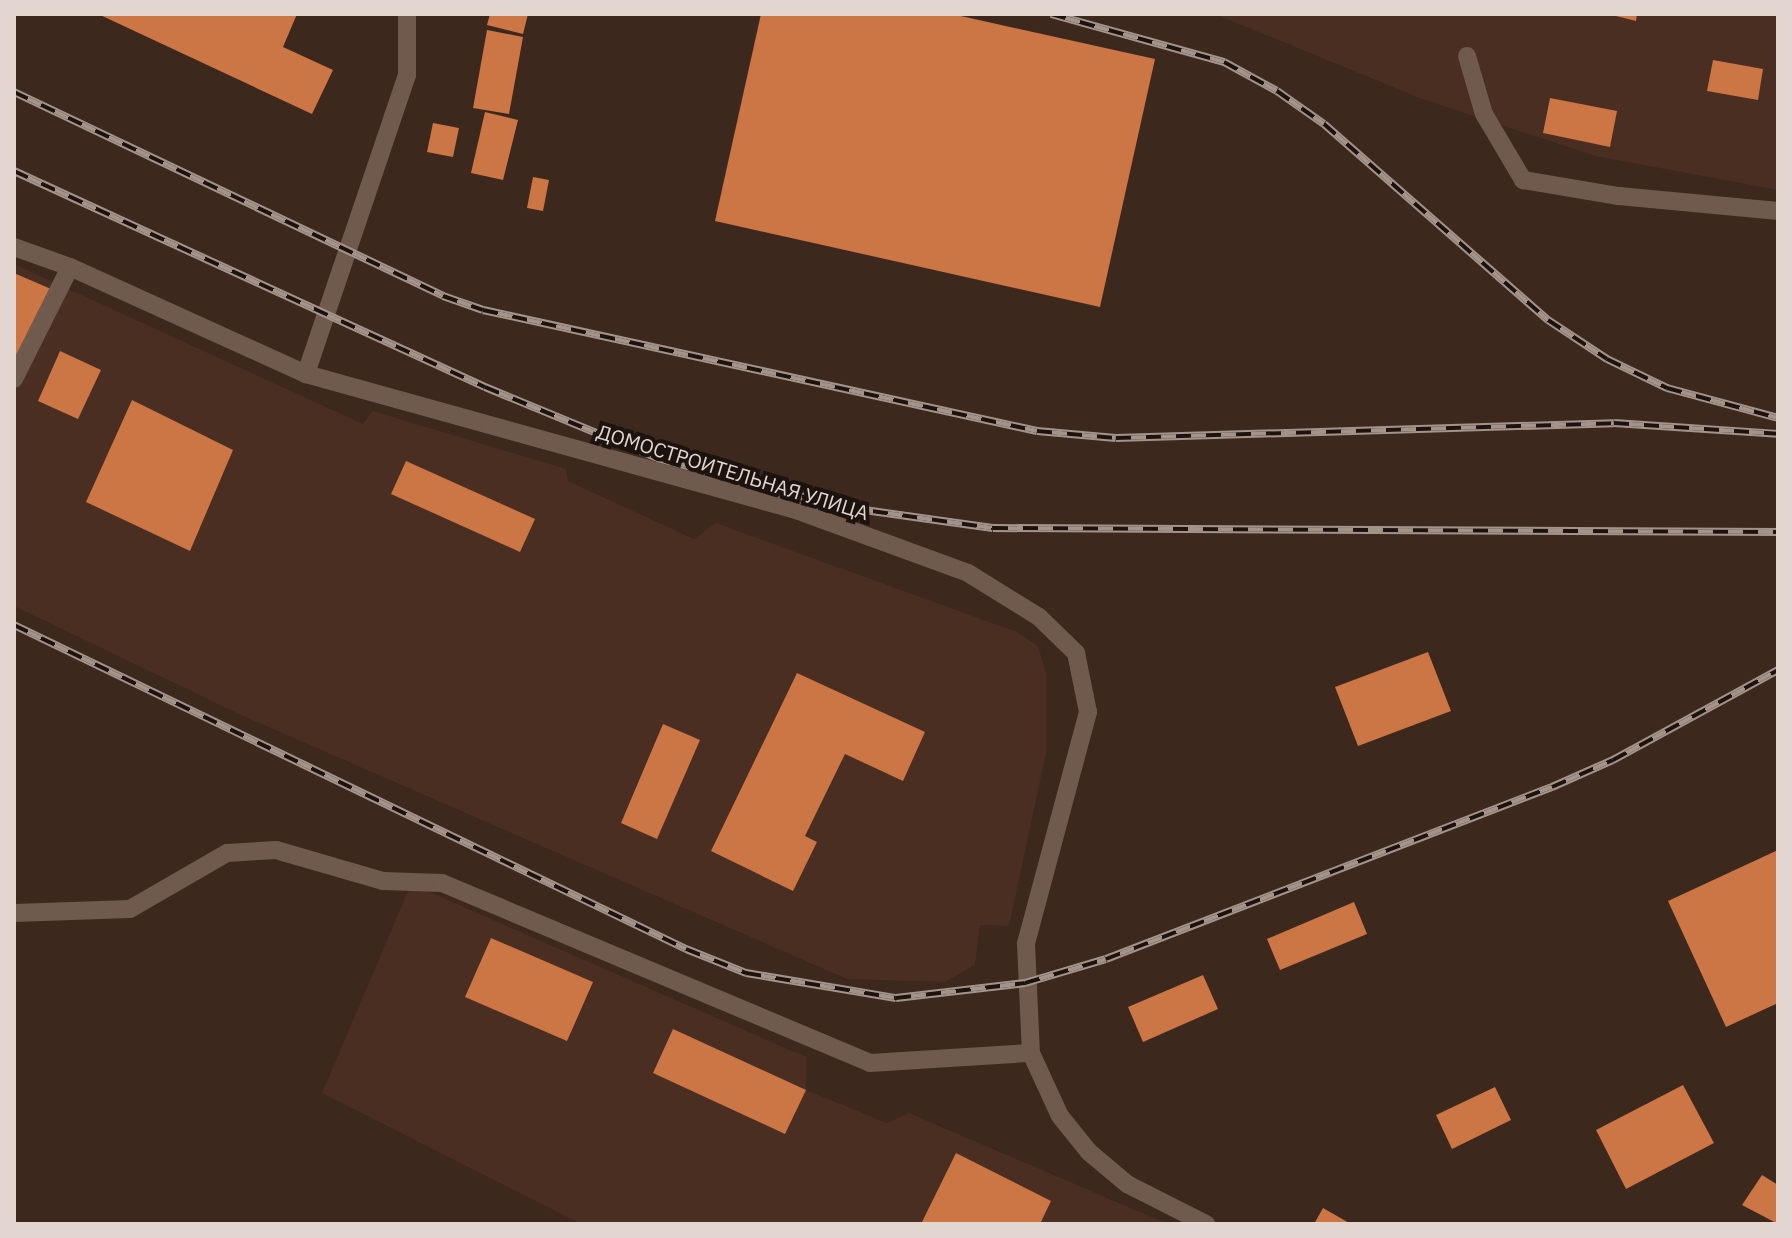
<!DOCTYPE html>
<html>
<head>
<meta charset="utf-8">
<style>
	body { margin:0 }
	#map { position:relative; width:1792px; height:1238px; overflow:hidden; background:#3c281d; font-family:"IBM Plex Sans",sans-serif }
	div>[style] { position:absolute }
	.built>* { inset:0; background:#492e21 }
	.building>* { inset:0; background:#cc7545 }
	.minor>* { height:18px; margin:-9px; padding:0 9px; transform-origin:9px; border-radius:9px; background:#70594d }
	.rail>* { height:8px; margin-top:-4px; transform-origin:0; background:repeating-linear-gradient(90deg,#1c130e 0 15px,#a3938b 0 30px); box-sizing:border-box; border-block:2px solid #a3938b }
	span { translate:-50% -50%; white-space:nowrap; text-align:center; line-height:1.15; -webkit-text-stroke:8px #1c130e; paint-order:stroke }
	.street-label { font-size:20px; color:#e3d5cf }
	.frame { position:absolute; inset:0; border:16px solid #e3d5cf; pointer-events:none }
</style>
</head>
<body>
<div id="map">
	<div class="built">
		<i style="clip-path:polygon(1215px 14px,1778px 14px,1778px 190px,1595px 156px,1417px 97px)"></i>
		<i style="clip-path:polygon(14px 264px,363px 424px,373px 411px,566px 469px,568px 481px,694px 539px,716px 523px,1017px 632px,1038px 646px,1046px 673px,1046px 753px,1009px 926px,980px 925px,975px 965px,945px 982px,847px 979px,243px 716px,14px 606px)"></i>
		<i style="clip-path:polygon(411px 884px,806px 1057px,806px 1090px,887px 1123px,909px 1113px,1168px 1224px,581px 1224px,322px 1093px)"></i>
	</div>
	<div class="building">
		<i style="clip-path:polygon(98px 14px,297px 14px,283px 47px,333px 70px,312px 114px)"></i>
		<i style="clip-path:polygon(490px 14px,528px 14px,523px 34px,487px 25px)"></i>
		<i style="clip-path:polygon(761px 14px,952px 14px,1155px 59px,1100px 307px,715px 221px)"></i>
		<i style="clip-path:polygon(1608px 14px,1637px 14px,1636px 21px)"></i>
		<i style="clip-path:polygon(487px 30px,523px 37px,509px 114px,473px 108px)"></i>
		<i style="clip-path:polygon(1713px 60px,1763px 69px,1758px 100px,1707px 91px)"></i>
		<i style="clip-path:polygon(1550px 98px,1617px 111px,1610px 147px,1543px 133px)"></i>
		<i style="clip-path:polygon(485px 112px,518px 120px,503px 180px,471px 173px)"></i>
		<i style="clip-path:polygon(433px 123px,459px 128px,453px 157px,427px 152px)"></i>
		<i style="clip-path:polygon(533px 177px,549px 180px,543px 211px,527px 208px)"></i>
		<i style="clip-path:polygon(14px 273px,51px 289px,20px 359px,14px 356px)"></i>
		<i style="clip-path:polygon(60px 351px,101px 370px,78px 419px,38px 401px)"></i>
		<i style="clip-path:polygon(132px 400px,233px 450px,190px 551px,86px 502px)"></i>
		<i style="clip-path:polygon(406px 461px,535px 519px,520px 552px,391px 494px)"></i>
		<i style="clip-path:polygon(1428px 652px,1451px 711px,1358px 746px,1335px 687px)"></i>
		<i style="clip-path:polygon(797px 673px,925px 732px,903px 781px,845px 754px,805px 836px,817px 842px,793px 891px,711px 851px)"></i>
		<i style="clip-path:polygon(663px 724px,700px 740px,657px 839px,621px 823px)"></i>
		<i style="clip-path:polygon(1778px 850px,1778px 1003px,1726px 1027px,1668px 901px)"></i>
		<i style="clip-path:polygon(1354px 902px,1367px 934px,1280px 970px,1267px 939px)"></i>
		<i style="clip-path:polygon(491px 938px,593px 982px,567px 1041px,465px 997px)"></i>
		<i style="clip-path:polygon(1203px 975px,1218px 1009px,1143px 1042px,1128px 1007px)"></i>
		<i style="clip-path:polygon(673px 1029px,806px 1090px,785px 1134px,653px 1073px)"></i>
		<i style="clip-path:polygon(1683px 1085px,1714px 1143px,1626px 1189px,1596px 1130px)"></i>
		<i style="clip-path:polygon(1495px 1087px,1511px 1120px,1452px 1149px,1436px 1115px)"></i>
		<i style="clip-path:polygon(956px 1153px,1051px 1201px,1040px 1224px,921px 1224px)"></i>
		<i style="clip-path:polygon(1762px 1175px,1778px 1185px,1778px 1224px,1742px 1205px)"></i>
		<i style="clip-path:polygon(1323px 1208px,1351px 1224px,1314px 1224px)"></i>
	</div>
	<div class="minor">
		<i style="left:407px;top:14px;width:61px;rotate:90deg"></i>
		<i style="left:407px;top:75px;width:316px;rotate:108.7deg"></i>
		<i style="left:306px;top:374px;width:509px;rotate:15.51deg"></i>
		<i style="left:796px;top:510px;width:183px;rotate:20.1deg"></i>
		<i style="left:968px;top:573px;width:84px;rotate:31.8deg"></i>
		<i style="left:1039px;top:617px;width:52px;rotate:44.2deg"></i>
		<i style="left:1076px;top:653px;width:60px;rotate:78.5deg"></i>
		<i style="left:1088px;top:712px;width:240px;rotate:105deg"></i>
		<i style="left:1026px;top:944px;width:109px;rotate:87.4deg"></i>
		<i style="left:1031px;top:1053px;width:69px;rotate:65.3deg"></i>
		<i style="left:1060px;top:1116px;width:46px;rotate:51.1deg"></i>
		<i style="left:1089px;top:1152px;width:50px;rotate:40.1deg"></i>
		<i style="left:1127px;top:1184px;width:89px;rotate:26.9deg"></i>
		<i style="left:1467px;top:56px;width:60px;rotate:73.7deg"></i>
		<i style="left:1484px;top:114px;width:77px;rotate:59.4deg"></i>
		<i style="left:1523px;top:180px;width:97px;rotate:9.5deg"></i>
		<i style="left:1619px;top:196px;width:160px;rotate:5.4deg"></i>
		<i style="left:14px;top:247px;width:59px;rotate:19.7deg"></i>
		<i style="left:70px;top:267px;width:259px;rotate:24.4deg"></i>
		<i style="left:14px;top:379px;width:125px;rotate:-63.4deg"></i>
		<i style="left:14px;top:913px;width:116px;rotate:-2deg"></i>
		<i style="left:130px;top:909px;width:112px;rotate:-30deg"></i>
		<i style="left:227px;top:853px;width:49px;rotate:-3.5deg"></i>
		<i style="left:276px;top:850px;width:111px;rotate:16.2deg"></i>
		<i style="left:383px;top:881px;width:59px;rotate:1.9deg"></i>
		<i style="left:442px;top:883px;width:464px;rotate:22.8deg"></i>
		<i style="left:870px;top:1063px;width:161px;rotate:-3.6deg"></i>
	</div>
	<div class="rail">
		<i style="left:1051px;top:14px;width:180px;rotate:15.5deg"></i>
		<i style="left:1224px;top:62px;width:60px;rotate:28.7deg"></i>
		<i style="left:1277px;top:91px;width:57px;rotate:35.1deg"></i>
		<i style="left:1324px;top:124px;width:298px;rotate:41.2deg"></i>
		<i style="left:1548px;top:320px;width:71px;rotate:33.5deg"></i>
		<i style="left:1607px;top:359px;width:67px;rotate:25.8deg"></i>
		<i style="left:1667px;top:388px;width:115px;rotate:15.1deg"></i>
		<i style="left:14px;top:92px;width:475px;rotate:25.4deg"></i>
		<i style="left:443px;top:296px;width:42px;rotate:19.3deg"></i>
		<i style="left:483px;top:310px;width:567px;rotate:12.32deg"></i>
		<i style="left:1037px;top:431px;width:79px;rotate:5.1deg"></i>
		<i style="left:1116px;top:438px;width:498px;rotate:-1.7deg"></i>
		<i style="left:1614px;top:423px;width:164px;rotate:3.8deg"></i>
		<i style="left:14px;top:171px;width:518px;rotate:24.64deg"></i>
		<i style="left:485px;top:387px;width:186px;rotate:22.4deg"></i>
		<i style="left:657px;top:458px;width:192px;rotate:14.8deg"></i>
		<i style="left:843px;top:507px;width:151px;rotate:8deg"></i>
		<i style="left:993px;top:528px;width:785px;rotate:0.29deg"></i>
		<i style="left:14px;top:625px;width:746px;rotate:25.74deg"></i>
		<i style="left:686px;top:949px;width:65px;rotate:21.8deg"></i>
		<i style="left:746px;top:973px;width:152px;rotate:9.5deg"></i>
		<i style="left:896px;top:998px;width:130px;rotate:-6.6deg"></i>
		<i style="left:1025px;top:983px;width:84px;rotate:-16.5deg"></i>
		<i style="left:1106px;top:959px;width:478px;rotate:-21.1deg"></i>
		<i style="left:1552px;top:787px;width:67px;rotate:-23.9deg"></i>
		<i style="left:1613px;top:760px;width:188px;rotate:-28.6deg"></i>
	</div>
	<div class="street-label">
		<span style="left:733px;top:472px;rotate:17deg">ДОМОСТРОИТЕЛЬНАЯ УЛИЦА</span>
	</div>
	<div class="frame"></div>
</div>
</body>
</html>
